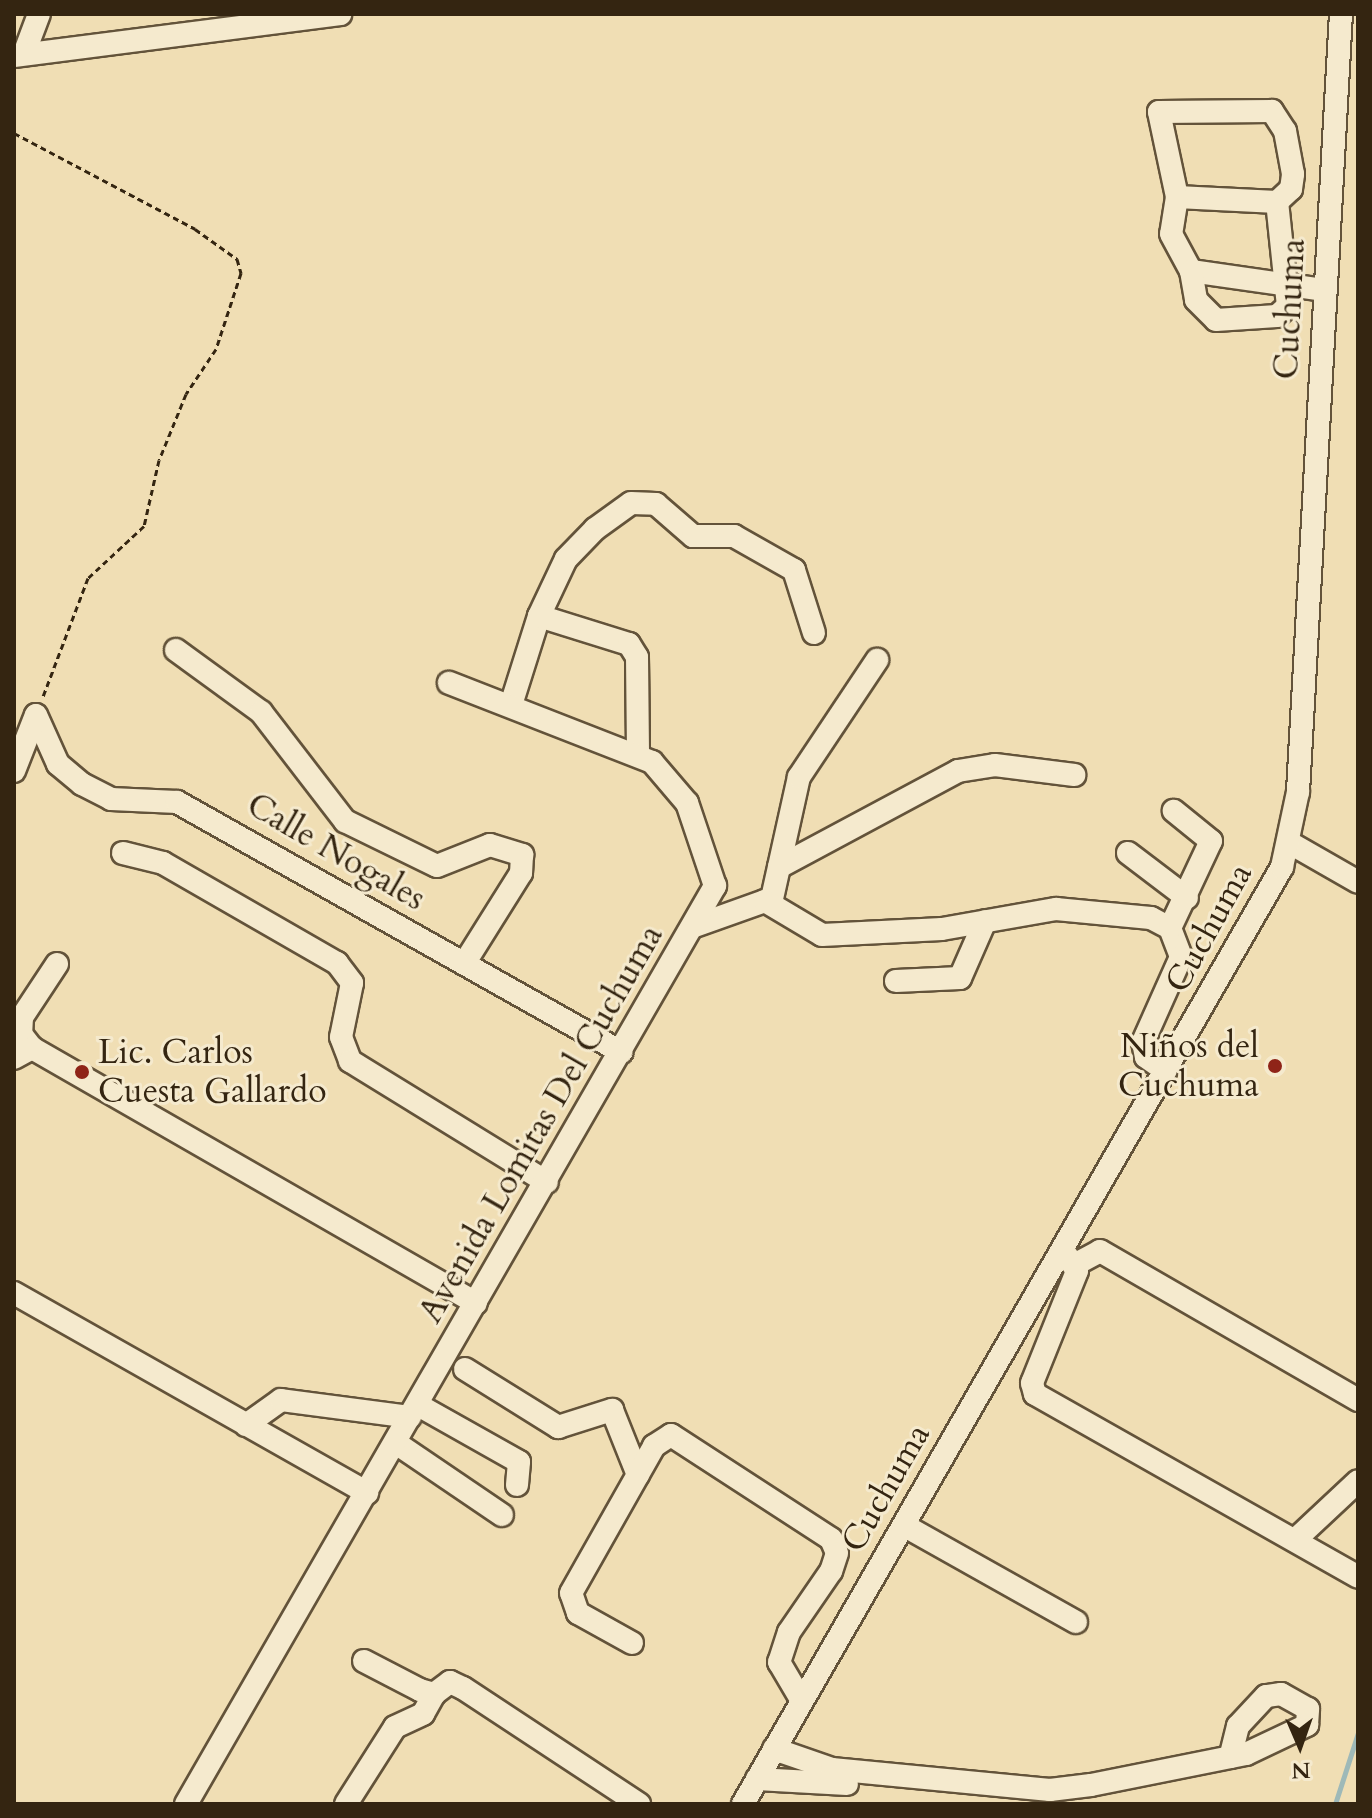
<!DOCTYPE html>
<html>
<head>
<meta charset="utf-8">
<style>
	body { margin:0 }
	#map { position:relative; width:1372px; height:1818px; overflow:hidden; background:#f0deb4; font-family:Cardo,serif }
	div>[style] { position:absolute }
	.stream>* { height:5px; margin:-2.5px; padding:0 2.5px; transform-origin:2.5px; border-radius:2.5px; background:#9eb9b8 }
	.path>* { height:3px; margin-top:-1.5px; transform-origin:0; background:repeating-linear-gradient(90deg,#342511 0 6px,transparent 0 10px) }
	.roads { filter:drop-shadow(2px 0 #63533a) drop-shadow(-2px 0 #63533a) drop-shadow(0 2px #63533a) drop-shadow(0 -2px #63533a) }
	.minor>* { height:22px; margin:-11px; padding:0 11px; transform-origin:11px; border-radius:11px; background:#f5eace }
	.dots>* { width:22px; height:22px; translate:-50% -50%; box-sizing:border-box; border:4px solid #f5eace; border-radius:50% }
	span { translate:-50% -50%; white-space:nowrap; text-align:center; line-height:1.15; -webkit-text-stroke:6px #f5eace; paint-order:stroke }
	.street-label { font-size:34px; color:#342511 }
	.poi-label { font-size:34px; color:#342511 }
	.right { translate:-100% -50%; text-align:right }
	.left { translate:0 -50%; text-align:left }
	.frame { position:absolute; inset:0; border:16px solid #342511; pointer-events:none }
	.north { position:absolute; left:1260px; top:1706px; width:80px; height:80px; -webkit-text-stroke:6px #f5eace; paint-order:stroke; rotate:178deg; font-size:22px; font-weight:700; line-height:32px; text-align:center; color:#342511 }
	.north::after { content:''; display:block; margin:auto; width:28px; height:36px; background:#342511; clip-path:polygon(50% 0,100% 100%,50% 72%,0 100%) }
</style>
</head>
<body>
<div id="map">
	<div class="stream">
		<i style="left:1335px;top:1804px;width:75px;rotate:-72.1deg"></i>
	</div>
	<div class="path">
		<i style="left:14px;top:133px;width:205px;rotate:27.9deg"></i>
		<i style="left:195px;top:229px;width:52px;rotate:35.5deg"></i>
		<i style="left:237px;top:259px;width:15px;rotate:74deg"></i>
		<i style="left:241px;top:273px;width:80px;rotate:108.2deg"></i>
		<i style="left:216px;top:349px;width:54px;rotate:123.7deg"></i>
		<i style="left:186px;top:394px;width:71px;rotate:112.2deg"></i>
		<i style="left:159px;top:460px;width:68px;rotate:102.8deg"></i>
		<i style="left:144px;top:526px;width:76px;rotate:137.1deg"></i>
		<i style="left:88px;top:578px;width:129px;rotate:110.8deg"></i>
	</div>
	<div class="roads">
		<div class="minor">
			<i style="left:24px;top:54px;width:43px;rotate:-69.4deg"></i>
			<i style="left:14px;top:56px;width:329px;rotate:-7.3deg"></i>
			<i style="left:1177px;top:197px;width:100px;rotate:2.9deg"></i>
			<i style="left:1277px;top:202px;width:19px;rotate:-43deg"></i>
			<i style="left:1291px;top:189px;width:15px;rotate:-82deg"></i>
			<i style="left:1293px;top:174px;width:44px;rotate:-100.5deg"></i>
			<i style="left:1285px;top:131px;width:24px;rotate:-123deg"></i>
			<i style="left:1272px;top:111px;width:113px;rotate:179.5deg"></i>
			<i style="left:1159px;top:112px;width:87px;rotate:78deg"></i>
			<i style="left:1177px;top:197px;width:37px;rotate:99deg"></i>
			<i style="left:1171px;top:234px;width:42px;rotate:61.6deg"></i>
			<i style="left:1191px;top:271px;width:135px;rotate:8.1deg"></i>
			<i style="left:1191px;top:271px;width:29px;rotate:80deg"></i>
			<i style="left:1196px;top:300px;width:28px;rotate:45deg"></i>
			<i style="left:1216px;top:320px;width:61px;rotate:-3.8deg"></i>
			<i style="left:1277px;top:316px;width:15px;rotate:-42deg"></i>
			<i style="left:1288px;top:306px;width:105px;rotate:-96deg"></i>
			<i style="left:539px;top:616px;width:63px;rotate:-64.7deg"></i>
			<i style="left:566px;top:559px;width:42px;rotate:-46deg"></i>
			<i style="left:595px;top:529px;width:44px;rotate:-35.8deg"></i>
			<i style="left:631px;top:503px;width:25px;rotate:2deg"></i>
			<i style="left:656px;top:504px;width:49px;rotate:40.9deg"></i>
			<i style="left:693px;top:536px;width:41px"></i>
			<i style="left:734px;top:536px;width:69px;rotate:29.5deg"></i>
			<i style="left:794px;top:570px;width:66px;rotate:72.4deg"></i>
			<i style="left:176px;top:650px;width:105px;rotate:36.1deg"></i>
			<i style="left:261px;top:712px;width:138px;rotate:52.4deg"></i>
			<i style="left:345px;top:821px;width:102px;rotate:26.1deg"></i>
			<i style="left:437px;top:866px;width:57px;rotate:-21.6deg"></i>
			<i style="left:490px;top:845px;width:34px;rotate:17deg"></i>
			<i style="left:522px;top:855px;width:18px;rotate:93deg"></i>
			<i style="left:521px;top:873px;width:107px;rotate:122.1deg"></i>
			<i style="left:511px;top:705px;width:93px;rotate:-72.5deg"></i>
			<i style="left:539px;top:616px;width:94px;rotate:17.3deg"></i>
			<i style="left:629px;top:644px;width:15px;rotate:58deg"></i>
			<i style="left:637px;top:657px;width:94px;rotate:89.4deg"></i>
			<i style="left:36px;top:715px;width:54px;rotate:65.8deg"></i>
			<i style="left:58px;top:764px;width:31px;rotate:40deg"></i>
			<i style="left:82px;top:784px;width:33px;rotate:27deg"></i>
			<i style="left:111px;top:799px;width:66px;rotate:2.6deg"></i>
			<i style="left:177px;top:802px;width:510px;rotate:29.38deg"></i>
			<i style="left:14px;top:771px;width:60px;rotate:-68.6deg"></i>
			<i style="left:1290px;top:843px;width:78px;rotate:29.8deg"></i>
			<i style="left:123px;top:853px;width:41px;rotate:14deg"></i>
			<i style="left:163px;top:863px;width:201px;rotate:29.9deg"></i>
			<i style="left:337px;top:963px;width:25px;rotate:53deg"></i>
			<i style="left:352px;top:983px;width:55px;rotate:101.5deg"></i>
			<i style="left:341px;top:1037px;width:26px;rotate:69deg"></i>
			<i style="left:350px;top:1061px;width:231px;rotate:31.6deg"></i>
			<i style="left:1128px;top:853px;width:74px;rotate:37.3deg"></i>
			<i style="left:779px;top:867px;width:203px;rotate:-28.2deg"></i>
			<i style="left:958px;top:771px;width:37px;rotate:-9deg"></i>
			<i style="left:995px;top:765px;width:80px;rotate:7.2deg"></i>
			<i style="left:771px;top:903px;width:129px;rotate:-77.5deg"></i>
			<i style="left:799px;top:777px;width:141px;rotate:-56.3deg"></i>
			<i style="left:695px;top:926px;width:74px;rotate:-19.7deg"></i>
			<i style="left:765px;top:901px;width:66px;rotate:30.8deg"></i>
			<i style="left:822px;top:935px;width:120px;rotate:-2.9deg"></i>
			<i style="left:942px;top:929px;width:116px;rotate:-10deg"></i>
			<i style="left:1056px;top:909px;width:95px;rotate:5.4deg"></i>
			<i style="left:1151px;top:918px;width:21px;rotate:28deg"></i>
			<i style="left:1170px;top:928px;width:31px;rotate:69deg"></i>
			<i style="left:1181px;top:957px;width:93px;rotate:114.1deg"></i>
			<i style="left:1143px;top:1042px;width:15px;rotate:79deg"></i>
			<i style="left:1146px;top:1057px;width:24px;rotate:35deg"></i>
			<i style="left:1170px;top:928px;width:96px;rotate:-64.8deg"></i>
			<i style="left:1211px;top:841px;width:48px;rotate:-141deg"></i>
			<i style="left:57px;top:964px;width:64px;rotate:123.4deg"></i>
			<i style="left:22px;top:1017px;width:17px;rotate:93deg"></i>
			<i style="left:21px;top:1034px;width:18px;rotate:52deg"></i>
			<i style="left:32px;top:1048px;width:512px;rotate:29.87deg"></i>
			<i style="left:896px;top:981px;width:64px;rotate:-2.7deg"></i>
			<i style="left:960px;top:978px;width:62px;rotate:-66.3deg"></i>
			<i style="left:14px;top:1058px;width:21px;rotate:-29deg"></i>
			<i style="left:1063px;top:1250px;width:25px;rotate:56deg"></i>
			<i style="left:1077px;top:1271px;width:121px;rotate:111.9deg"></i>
			<i style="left:1032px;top:1383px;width:11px;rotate:75deg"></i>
			<i style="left:1035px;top:1394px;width:371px;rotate:29.5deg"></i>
			<i style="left:1076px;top:1264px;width:27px;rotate:-28deg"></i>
			<i style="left:1100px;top:1251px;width:298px;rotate:30deg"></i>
			<i style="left:14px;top:1293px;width:406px;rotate:29.5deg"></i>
			<i style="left:465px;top:1369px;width:110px;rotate:31.9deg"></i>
			<i style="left:558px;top:1427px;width:57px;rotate:-17.5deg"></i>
			<i style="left:612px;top:1410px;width:70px;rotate:68.2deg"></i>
			<i style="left:418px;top:1405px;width:116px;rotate:29.4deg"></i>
			<i style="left:519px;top:1462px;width:23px;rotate:95deg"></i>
			<i style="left:246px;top:1425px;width:43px;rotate:-35.5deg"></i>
			<i style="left:281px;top:1400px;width:130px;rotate:7.5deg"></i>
			<i style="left:396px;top:1443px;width:128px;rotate:34.2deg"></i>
			<i style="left:905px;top:1526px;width:196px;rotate:29.3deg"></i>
			<i style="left:1295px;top:1540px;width:86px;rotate:-43.1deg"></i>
			<i style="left:632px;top:1643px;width:62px;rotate:-150.9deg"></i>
			<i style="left:578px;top:1613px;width:21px;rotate:-109deg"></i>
			<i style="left:571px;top:1593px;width:169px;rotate:-60.5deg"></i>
			<i style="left:654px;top:1446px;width:20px;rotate:-33deg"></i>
			<i style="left:671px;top:1435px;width:191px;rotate:33deg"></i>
			<i style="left:831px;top:1539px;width:15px;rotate:67deg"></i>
			<i style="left:837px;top:1553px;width:19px;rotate:108deg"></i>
			<i style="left:831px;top:1571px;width:74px;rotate:124.5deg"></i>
			<i style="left:789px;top:1632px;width:32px;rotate:108deg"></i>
			<i style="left:779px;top:1662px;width:45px;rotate:59.5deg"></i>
			<i style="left:364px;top:1661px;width:63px;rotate:27.4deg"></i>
			<i style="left:420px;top:1690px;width:15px;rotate:16deg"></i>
			<i style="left:434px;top:1694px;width:20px;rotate:-37deg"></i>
			<i style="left:450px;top:1682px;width:14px;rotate:25deg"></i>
			<i style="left:463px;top:1688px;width:211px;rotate:33.4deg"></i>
			<i style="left:774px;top:1749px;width:61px;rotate:19deg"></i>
			<i style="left:832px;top:1769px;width:219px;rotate:5.5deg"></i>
			<i style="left:1050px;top:1790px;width:41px;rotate:-7deg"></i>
			<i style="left:1091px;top:1785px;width:158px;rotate:-11.3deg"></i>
			<i style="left:1246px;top:1754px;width:68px;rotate:-25.4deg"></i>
			<i style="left:1307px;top:1725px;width:16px;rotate:-86deg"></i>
			<i style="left:1308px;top:1709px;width:31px;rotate:-151deg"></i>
			<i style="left:1281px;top:1694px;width:15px;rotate:172deg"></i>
			<i style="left:1266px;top:1696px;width:41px;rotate:133deg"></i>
			<i style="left:1238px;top:1726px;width:32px;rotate:104deg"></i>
			<i style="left:757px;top:1779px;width:90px;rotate:3.2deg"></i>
			<i style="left:186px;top:1804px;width:1060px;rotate:-60.05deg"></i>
			<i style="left:715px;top:886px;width:88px;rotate:-108.6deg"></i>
			<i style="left:687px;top:803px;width:54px;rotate:-130.5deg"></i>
			<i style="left:652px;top:762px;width:218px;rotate:-158.7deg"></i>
			<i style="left:346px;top:1804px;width:91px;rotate:-57.5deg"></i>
			<i style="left:395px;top:1727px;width:31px;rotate:-25deg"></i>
			<i style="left:423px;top:1714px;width:23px;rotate:-61deg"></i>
			<i style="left:743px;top:1804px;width:1081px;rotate:-60.09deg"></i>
			<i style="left:1282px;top:867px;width:77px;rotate:-78deg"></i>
			<i style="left:1298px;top:792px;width:779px;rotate:-86.84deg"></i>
		</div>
	</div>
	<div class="dots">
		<i style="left:1275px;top:1066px;background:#8f2418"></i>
		<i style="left:82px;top:1072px;background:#8f2418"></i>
	</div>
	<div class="street-label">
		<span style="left:1290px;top:309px;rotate:-87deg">Cuchuma</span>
		<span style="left:336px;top:852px;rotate:30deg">Calle Nogales</span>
		<span style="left:1209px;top:928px;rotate:-61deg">Cuchuma</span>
		<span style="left:541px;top:1124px;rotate:-60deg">Avenida Lomitas Del Cuchuma</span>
		<span style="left:886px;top:1488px;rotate:-60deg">Cuchuma</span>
	</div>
	<div class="poi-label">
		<span class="right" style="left:1259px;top:1066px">Niños del<br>Cuchuma</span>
		<span class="left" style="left:98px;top:1072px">Lic. Carlos<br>Cuesta Gallardo</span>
	</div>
	<div class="frame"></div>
	<div class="north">N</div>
</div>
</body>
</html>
